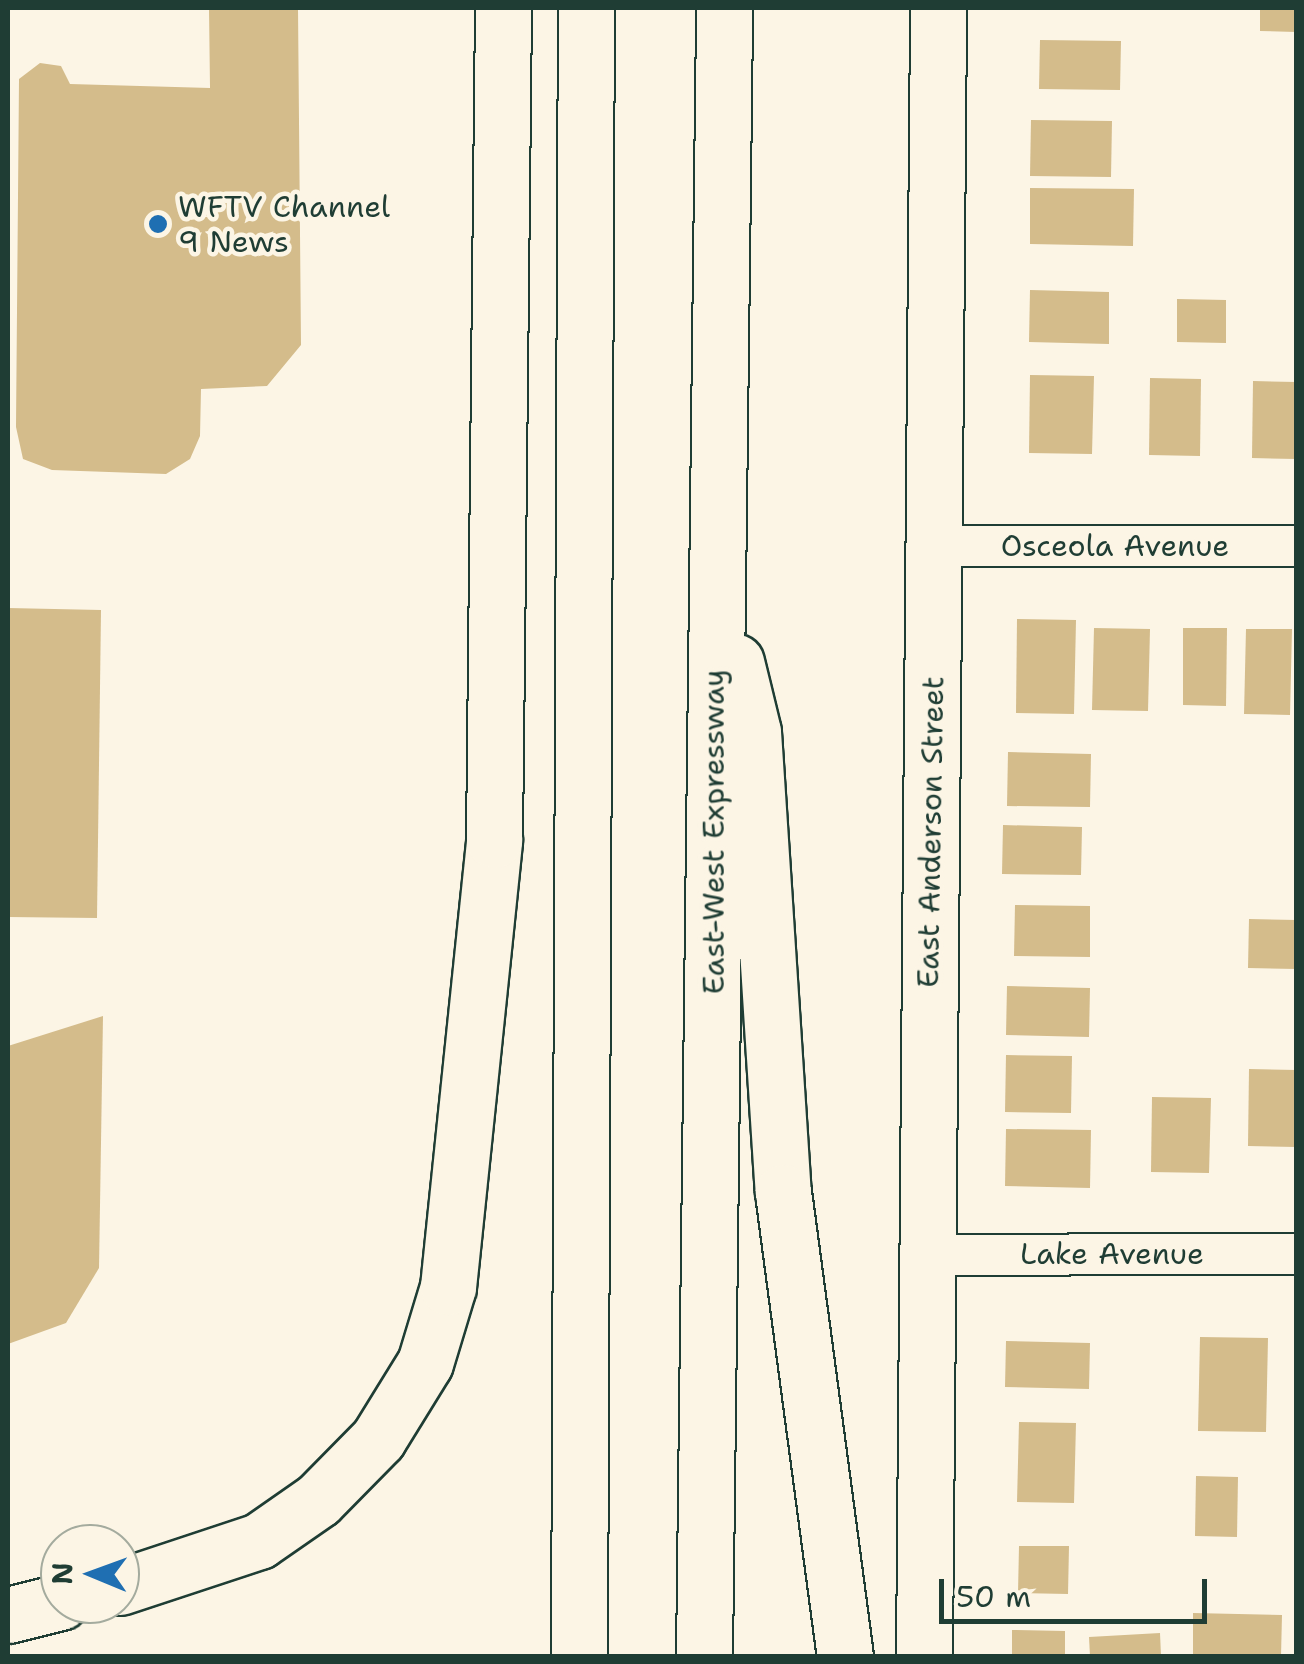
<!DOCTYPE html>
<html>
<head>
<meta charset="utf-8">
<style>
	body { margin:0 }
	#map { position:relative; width:1304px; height:1664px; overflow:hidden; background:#fcf5e5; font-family:"Shantell Sans",sans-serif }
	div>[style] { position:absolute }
	.building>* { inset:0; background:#d4bc8b }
	.roads { filter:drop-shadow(2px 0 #1f3d34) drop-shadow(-2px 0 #1f3d34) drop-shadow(0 2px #1f3d34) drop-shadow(0 -2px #1f3d34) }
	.minor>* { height:40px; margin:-20px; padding:0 20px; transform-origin:20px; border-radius:20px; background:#fcf5e5 }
	.secondary>* { height:55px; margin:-27.5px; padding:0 27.5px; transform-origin:27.5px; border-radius:27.5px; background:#fcf5e5 }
	.motorway>* { height:55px; margin:-27.5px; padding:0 27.5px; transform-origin:27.5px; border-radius:27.5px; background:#fcf5e5 }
	.dots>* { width:28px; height:28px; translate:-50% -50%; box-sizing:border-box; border:5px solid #fcf5e5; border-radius:50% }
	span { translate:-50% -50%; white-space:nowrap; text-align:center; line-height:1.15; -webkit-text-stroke:9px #fcf5e5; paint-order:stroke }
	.poi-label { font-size:30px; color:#1f3d34 }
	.left { translate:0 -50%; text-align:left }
	.street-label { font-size:30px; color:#1f3d34 }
	.frame { position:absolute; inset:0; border:10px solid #1f3d34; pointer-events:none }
	.north { position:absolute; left:40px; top:1524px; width:100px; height:100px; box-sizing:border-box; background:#fcf5e5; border:2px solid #a4ab9e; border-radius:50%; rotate:271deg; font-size:28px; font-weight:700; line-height:40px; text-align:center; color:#1f3d34 }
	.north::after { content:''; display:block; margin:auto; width:35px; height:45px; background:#1f6fb2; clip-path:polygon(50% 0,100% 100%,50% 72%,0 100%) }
	.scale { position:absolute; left:939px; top:1579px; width:268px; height:45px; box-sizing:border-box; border:5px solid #1f3d34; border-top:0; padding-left:12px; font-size:30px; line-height:35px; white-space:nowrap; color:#1f3d34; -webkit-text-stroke:8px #fcf5e5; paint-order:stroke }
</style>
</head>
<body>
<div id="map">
	<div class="building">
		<i style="clip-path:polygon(209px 8px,298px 8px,301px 345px,267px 386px,201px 389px,200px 436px,190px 459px,166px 474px,52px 470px,23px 459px,16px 427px,19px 79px,40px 63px,61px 66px,70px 84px,210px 88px)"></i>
		<i style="clip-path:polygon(1260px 8px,1296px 8px,1296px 32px,1260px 31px)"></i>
		<i style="clip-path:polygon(1040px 40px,1121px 41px,1120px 90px,1039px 89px)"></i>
		<i style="clip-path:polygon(1031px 120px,1112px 121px,1111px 177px,1030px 176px)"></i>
		<i style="clip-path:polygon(1030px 188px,1134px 189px,1133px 246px,1030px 244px)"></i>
		<i style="clip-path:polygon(1030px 290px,1109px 292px,1109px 344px,1029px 342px)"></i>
		<i style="clip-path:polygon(1177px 299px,1226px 300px,1226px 343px,1177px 342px)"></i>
		<i style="clip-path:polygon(1030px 375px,1094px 376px,1092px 454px,1029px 453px)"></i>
		<i style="clip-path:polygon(1150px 378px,1201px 379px,1200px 456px,1149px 455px)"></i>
		<i style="clip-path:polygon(1253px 381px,1296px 382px,1296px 459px,1252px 458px)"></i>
		<i style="clip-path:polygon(8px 608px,101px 610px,97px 918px,8px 917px)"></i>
		<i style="clip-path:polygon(1017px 619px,1076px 620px,1074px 714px,1016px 713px)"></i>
		<i style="clip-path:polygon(1094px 628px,1150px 629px,1148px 711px,1092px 710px)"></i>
		<i style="clip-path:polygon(1183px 628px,1227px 628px,1226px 706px,1183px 705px)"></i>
		<i style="clip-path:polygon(1246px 629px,1292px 629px,1290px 715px,1244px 714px)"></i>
		<i style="clip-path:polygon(1008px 752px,1091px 754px,1090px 807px,1007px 806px)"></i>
		<i style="clip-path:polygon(1003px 825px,1082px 827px,1081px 875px,1002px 874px)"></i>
		<i style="clip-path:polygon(1015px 905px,1090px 906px,1090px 957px,1014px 956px)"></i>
		<i style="clip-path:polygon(1249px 919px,1296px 920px,1296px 969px,1248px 968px)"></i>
		<i style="clip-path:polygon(1007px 986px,1090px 988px,1089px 1037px,1006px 1035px)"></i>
		<i style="clip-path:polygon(103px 1016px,99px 1268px,66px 1323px,8px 1344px,8px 1046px)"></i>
		<i style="clip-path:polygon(1006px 1055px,1072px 1056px,1071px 1113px,1005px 1112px)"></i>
		<i style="clip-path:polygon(1249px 1069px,1296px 1070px,1296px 1147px,1248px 1146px)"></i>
		<i style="clip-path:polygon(1152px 1097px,1211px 1098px,1209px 1173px,1151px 1172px)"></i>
		<i style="clip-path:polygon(1006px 1129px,1091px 1130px,1090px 1188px,1005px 1186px)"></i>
		<i style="clip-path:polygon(1200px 1337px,1268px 1338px,1266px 1432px,1198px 1431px)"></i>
		<i style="clip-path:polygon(1006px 1341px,1090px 1343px,1089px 1389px,1005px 1387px)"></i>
		<i style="clip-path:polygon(1019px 1422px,1076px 1423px,1074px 1503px,1017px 1502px)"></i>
		<i style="clip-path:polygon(1196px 1476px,1238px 1477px,1237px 1537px,1195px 1536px)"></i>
		<i style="clip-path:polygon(1019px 1546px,1069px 1546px,1068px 1594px,1018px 1593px)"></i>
		<i style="clip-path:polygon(1193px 1613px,1282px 1615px,1281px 1656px,1193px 1656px)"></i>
		<i style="clip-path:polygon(1012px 1630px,1065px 1631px,1065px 1656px,1012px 1656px)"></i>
		<i style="clip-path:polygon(1160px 1633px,1161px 1656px,1090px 1656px,1089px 1637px)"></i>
	</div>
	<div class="roads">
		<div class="minor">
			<i style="left:934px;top:546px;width:362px"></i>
			<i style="left:928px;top:1255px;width:368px;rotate:-0.2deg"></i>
		</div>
		<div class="secondary">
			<i style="left:924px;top:1656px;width:1648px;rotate:-89.51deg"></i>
		</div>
		<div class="motorway">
			<i style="left:736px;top:662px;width:72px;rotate:76.3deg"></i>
			<i style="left:753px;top:732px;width:461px;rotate:86.3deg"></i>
			<i style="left:783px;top:1192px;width:468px;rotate:82.4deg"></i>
			<i style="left:120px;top:1587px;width:146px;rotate:-18.3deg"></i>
			<i style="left:259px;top:1541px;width:72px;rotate:-34.8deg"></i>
			<i style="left:318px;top:1500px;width:86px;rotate:-45.5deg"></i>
			<i style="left:378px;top:1439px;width:89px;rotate:-58.3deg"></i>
			<i style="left:425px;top:1363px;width:79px;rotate:-73.2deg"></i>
			<i style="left:448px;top:1287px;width:449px;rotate:-84.1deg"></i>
			<i style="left:494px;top:840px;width:832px;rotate:-89.38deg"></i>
			<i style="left:8px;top:1615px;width:54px;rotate:-14deg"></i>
			<i style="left:579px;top:1656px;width:1648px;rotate:-89.76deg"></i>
			<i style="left:704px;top:1656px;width:1648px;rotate:-89.3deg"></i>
		</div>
	</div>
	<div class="dots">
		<i style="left:158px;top:224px;background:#1f6fb2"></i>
	</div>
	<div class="poi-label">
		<span class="left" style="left:178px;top:224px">WFTV Channel<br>9 News</span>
	</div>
	<div class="street-label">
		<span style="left:1115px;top:546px">Osceola Avenue</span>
		<span style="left:714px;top:832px;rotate:-90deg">East-West Expressway</span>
		<span style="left:931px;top:832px;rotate:-89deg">East Anderson Street</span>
		<span style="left:1112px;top:1254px">Lake Avenue</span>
	</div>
	<div class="frame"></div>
	<div class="north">N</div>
	<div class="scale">50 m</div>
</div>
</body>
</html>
